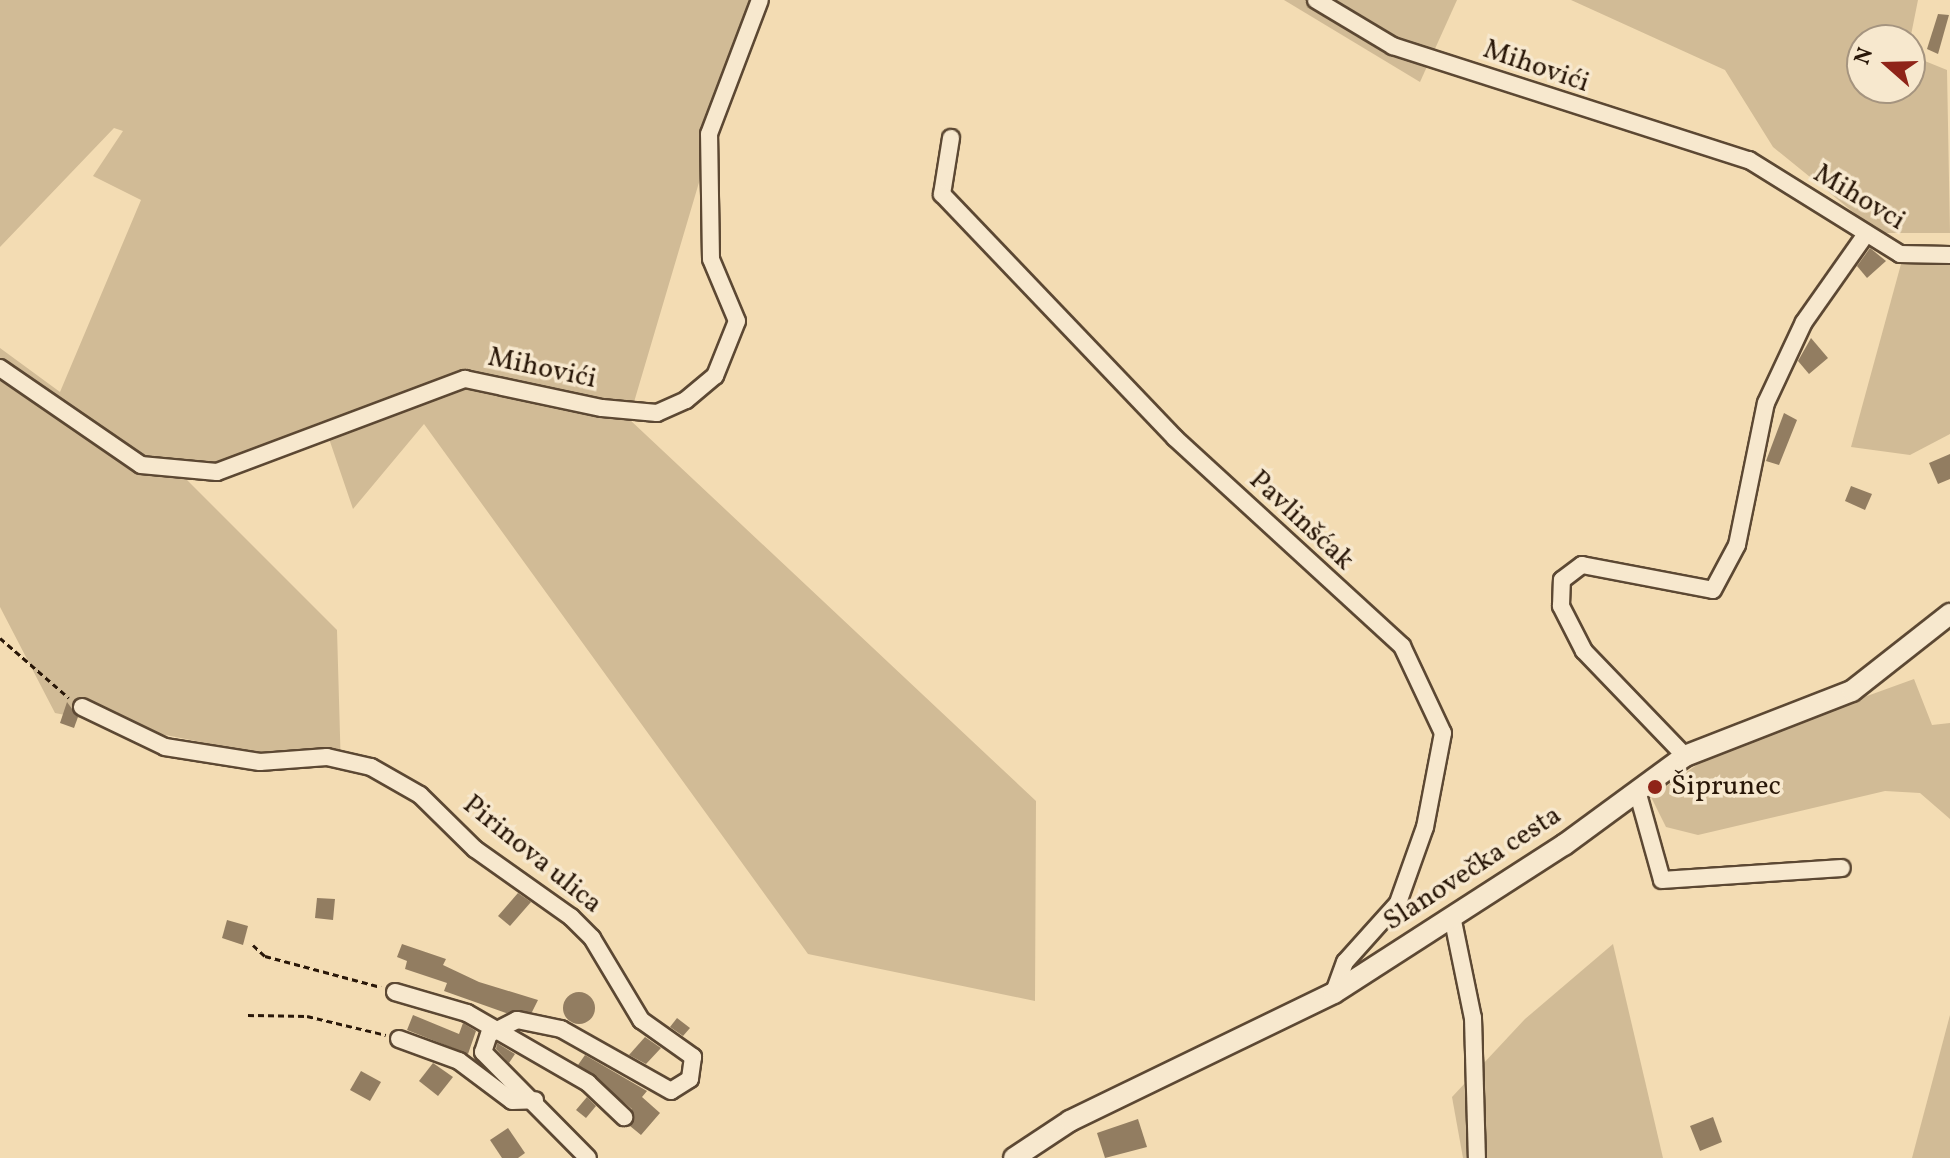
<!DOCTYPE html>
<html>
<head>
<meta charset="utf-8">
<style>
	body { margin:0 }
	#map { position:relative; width:1950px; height:1158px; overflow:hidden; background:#f3dcb3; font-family:Vollkorn,serif }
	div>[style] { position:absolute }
	.green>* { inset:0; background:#d1bb96 }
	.building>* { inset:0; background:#927d61 }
	.round { border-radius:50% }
	.path>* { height:3px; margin-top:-1.5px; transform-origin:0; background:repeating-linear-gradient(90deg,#291708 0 6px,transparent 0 10px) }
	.roads { filter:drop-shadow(2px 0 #5c4833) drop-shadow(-2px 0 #5c4833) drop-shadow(0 2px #5c4833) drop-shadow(0 -2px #5c4833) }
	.minor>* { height:16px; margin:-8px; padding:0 8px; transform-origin:8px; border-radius:8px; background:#f7e8ce }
	.tertiary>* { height:20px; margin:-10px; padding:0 10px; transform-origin:10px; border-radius:10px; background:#f7e8ce }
	.dots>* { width:22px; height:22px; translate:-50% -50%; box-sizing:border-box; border:4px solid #f7e8ce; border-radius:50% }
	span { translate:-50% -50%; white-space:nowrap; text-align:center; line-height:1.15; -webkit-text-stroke:7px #f7e8ce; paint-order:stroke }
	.street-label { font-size:28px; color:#291708 }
	.poi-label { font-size:28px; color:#291708 }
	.left { translate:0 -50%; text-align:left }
	.north { position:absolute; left:1846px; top:24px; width:80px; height:80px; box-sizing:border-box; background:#f7e8ce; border:2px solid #a5947f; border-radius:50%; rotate:290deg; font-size:22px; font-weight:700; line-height:32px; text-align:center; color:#291708 }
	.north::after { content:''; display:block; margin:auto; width:28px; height:36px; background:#8f2418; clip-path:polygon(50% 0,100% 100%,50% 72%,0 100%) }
</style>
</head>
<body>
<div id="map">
	<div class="green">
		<i style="clip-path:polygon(0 0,753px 0,629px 419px,1036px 801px,1035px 1001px,808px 954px,424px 424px,353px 509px,323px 421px,218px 462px,170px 463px,337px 630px,341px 770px,55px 713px,0 607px,0 348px,60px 392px,141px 200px,93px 176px,123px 131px,114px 128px,0 247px)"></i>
		<i style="clip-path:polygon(1284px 0,1457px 0,1420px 82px)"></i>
		<i style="clip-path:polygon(1571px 0,1918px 0,1910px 40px,1862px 40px,1862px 88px,1910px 88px,1910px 55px,1947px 70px,1950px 233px,1879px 233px,1773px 147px,1725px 70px)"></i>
		<i style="clip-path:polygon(1950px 261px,1950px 434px,1910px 455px,1851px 447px,1901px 264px)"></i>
		<i style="clip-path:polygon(1914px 679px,1932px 725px,1950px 723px,1950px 819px,1920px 793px,1885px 791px,1698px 835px,1666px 827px,1651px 797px,1718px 750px)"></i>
		<i style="clip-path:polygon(1613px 944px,1663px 1158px,1463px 1158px,1452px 1097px,1525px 1019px)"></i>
		<i style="clip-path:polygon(1950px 1015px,1950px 1158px,1912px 1158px)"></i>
	</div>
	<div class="building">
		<i style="clip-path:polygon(1938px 14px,1949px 15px,1938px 54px,1927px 49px)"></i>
		<i style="clip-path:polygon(1870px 248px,1886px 261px,1867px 278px,1857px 266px)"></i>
		<i style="clip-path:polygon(1811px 338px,1828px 358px,1809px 374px,1798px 361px)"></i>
		<i style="clip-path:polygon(1784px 413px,1797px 420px,1779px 465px,1766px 461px)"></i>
		<i style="clip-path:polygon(1950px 454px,1950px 479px,1938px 484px,1929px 463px)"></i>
		<i style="clip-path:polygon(1851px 486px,1872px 494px,1865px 510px,1845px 501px)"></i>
		<i style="clip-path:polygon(67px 702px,78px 717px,74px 728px,60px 723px)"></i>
		<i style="clip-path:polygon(518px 893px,531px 902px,510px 926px,498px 916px)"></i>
		<i style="clip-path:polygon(317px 898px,335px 899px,333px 920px,315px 918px)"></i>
		<i style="clip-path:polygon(227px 920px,248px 926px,243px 945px,222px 938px)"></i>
		<i style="clip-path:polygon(402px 944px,446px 959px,443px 965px,479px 982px,538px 1000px,532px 1012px,506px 1013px,444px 991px,447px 983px,405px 969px,407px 961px,397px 957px)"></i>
		<i class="round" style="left:563px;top:992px;width:32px;height:32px"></i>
		<i style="clip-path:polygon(413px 1015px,459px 1034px,463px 1023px,476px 1031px,468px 1054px,407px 1030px)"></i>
		<i style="clip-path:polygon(677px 1018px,690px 1028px,683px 1036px,670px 1027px)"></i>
		<i style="clip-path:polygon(645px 1037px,661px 1048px,646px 1064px,629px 1055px)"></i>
		<i style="clip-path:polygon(497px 1043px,515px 1054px,509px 1063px,496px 1049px)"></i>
		<i style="clip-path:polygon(585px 1055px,647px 1091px,642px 1097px,660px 1113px,641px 1135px,630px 1126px,632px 1109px,578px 1065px)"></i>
		<i style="clip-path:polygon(433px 1063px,453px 1077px,438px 1096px,419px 1081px)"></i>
		<i style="clip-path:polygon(361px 1071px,381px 1082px,370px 1101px,350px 1090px)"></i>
		<i style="clip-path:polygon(587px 1097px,596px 1106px,586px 1118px,576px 1110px)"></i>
		<i style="clip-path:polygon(1713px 1117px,1722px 1142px,1700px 1151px,1690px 1126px)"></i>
		<i style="clip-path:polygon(1138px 1119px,1147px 1147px,1105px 1158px,1097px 1133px)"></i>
		<i style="clip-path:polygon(508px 1128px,525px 1153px,518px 1158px,502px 1158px,490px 1140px)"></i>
	</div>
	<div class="path">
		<i style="left:0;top:638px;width:91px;rotate:41deg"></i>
		<i style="left:253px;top:945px;width:16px;rotate:43deg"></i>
		<i style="left:265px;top:956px;width:120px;rotate:15deg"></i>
		<i style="left:248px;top:1015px;width:59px;rotate:1deg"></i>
		<i style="left:307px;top:1016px;width:81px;rotate:13.5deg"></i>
	</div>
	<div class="roads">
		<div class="minor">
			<i style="left:1316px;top:0;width:90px;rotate:30.9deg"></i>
			<i style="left:1393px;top:46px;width:374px;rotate:17.8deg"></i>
			<i style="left:1749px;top:160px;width:178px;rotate:31.9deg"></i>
			<i style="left:1900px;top:254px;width:50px;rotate:1.1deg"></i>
			<i style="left:951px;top:138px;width:57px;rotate:99.1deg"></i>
			<i style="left:942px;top:194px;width:337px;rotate:46.3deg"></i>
			<i style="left:1175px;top:438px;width:308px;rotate:42.5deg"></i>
			<i style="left:1402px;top:646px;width:96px;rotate:64.8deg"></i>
			<i style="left:1443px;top:733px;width:96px;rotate:100.8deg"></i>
			<i style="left:1425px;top:827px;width:81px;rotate:109.6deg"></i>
			<i style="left:1398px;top:903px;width:79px;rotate:131.9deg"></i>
			<i style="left:1345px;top:962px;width:33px;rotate:110deg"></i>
			<i style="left:0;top:368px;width:171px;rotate:34.5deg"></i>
			<i style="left:141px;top:465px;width:76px;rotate:5.3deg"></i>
			<i style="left:217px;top:472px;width:265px;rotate:-20.6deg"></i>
			<i style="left:465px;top:379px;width:140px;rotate:12deg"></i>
			<i style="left:602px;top:408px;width:55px;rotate:5.2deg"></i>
			<i style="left:657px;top:413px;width:32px;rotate:-24deg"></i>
			<i style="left:686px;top:400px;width:38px;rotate:-40deg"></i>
			<i style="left:715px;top:376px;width:59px;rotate:-68.2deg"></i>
			<i style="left:737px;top:321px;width:67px;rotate:-112.8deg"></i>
			<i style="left:711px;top:259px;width:125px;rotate:-90.9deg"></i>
			<i style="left:709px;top:134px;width:143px;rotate:-69.2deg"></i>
			<i style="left:82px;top:707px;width:92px;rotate:25.7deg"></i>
			<i style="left:165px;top:747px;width:96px;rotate:9deg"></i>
			<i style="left:260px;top:762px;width:67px;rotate:-4.3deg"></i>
			<i style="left:327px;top:757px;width:45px;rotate:12.8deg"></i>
			<i style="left:371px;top:767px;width:56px;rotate:29.7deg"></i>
			<i style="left:420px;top:795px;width:77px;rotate:44.5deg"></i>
			<i style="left:475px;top:849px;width:118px;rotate:35.3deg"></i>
			<i style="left:571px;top:917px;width:30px;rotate:45deg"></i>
			<i style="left:592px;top:938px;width:96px;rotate:59.1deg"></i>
			<i style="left:641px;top:1020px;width:64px;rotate:35.4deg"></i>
			<i style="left:693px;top:1057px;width:22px;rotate:98deg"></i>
			<i style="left:690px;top:1079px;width:22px;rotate:148deg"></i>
			<i style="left:671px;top:1091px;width:126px;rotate:-150.6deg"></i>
			<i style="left:561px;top:1029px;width:45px;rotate:-168.4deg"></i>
			<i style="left:517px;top:1020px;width:31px;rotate:153deg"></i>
			<i style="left:489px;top:1034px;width:19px;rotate:108deg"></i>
			<i style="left:483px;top:1052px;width:149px;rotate:45.3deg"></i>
			<i style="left:1685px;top:756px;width:146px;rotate:-133.9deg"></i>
			<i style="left:1584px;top:651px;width:51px;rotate:-117.1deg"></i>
			<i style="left:1561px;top:606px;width:26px;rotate:-88deg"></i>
			<i style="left:1562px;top:580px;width:25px;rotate:-37deg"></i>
			<i style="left:1582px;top:565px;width:133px;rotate:10.8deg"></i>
			<i style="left:1713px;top:590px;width:51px;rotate:-61.9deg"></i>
			<i style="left:1737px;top:545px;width:145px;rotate:-78.5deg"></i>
			<i style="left:1766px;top:403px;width:89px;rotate:-64.9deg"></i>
			<i style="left:1804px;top:322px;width:108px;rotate:-54.8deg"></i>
			<i style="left:1638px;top:794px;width:89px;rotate:74.4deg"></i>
			<i style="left:1662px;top:880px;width:180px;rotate:-3.8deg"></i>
			<i style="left:1452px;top:916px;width:104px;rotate:78.4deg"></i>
			<i style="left:1473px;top:1018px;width:140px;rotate:88.4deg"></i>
			<i style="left:395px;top:992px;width:75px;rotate:16.3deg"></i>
			<i style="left:467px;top:1013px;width:140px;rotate:30deg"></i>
			<i style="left:588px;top:1083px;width:50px;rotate:43.4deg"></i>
			<i style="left:399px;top:1039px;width:64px;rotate:20.1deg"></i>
			<i style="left:459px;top:1061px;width:66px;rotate:37deg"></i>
			<i style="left:512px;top:1101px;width:23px;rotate:-2deg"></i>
		</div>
		<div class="tertiary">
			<i style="left:1014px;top:1158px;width:67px;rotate:-33.5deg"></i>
			<i style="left:1070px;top:1121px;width:293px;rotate:-25.9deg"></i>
			<i style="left:1334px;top:993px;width:274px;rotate:-32.8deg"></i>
			<i style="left:1564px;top:845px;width:150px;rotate:-36.3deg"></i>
			<i style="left:1685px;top:756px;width:179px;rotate:-21.3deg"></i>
			<i style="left:1852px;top:691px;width:125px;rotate:-38.2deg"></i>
		</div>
	</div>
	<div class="dots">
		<i style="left:1655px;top:787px;background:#8f2418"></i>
	</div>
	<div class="street-label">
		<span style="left:1536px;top:67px;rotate:19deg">Mihovići</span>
		<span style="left:1859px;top:198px;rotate:31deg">Mihovci</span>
		<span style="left:542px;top:369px;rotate:12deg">Mihovići</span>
		<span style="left:1301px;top:521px;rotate:43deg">Pavlinšćak</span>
		<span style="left:532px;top:855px;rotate:39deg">Pirinova ulica</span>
		<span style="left:1473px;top:869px;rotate:-33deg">Slanovečka cesta</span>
	</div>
	<div class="poi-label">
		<span class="left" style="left:1671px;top:787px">Šiprunec</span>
	</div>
	<div class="north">N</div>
</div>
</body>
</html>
